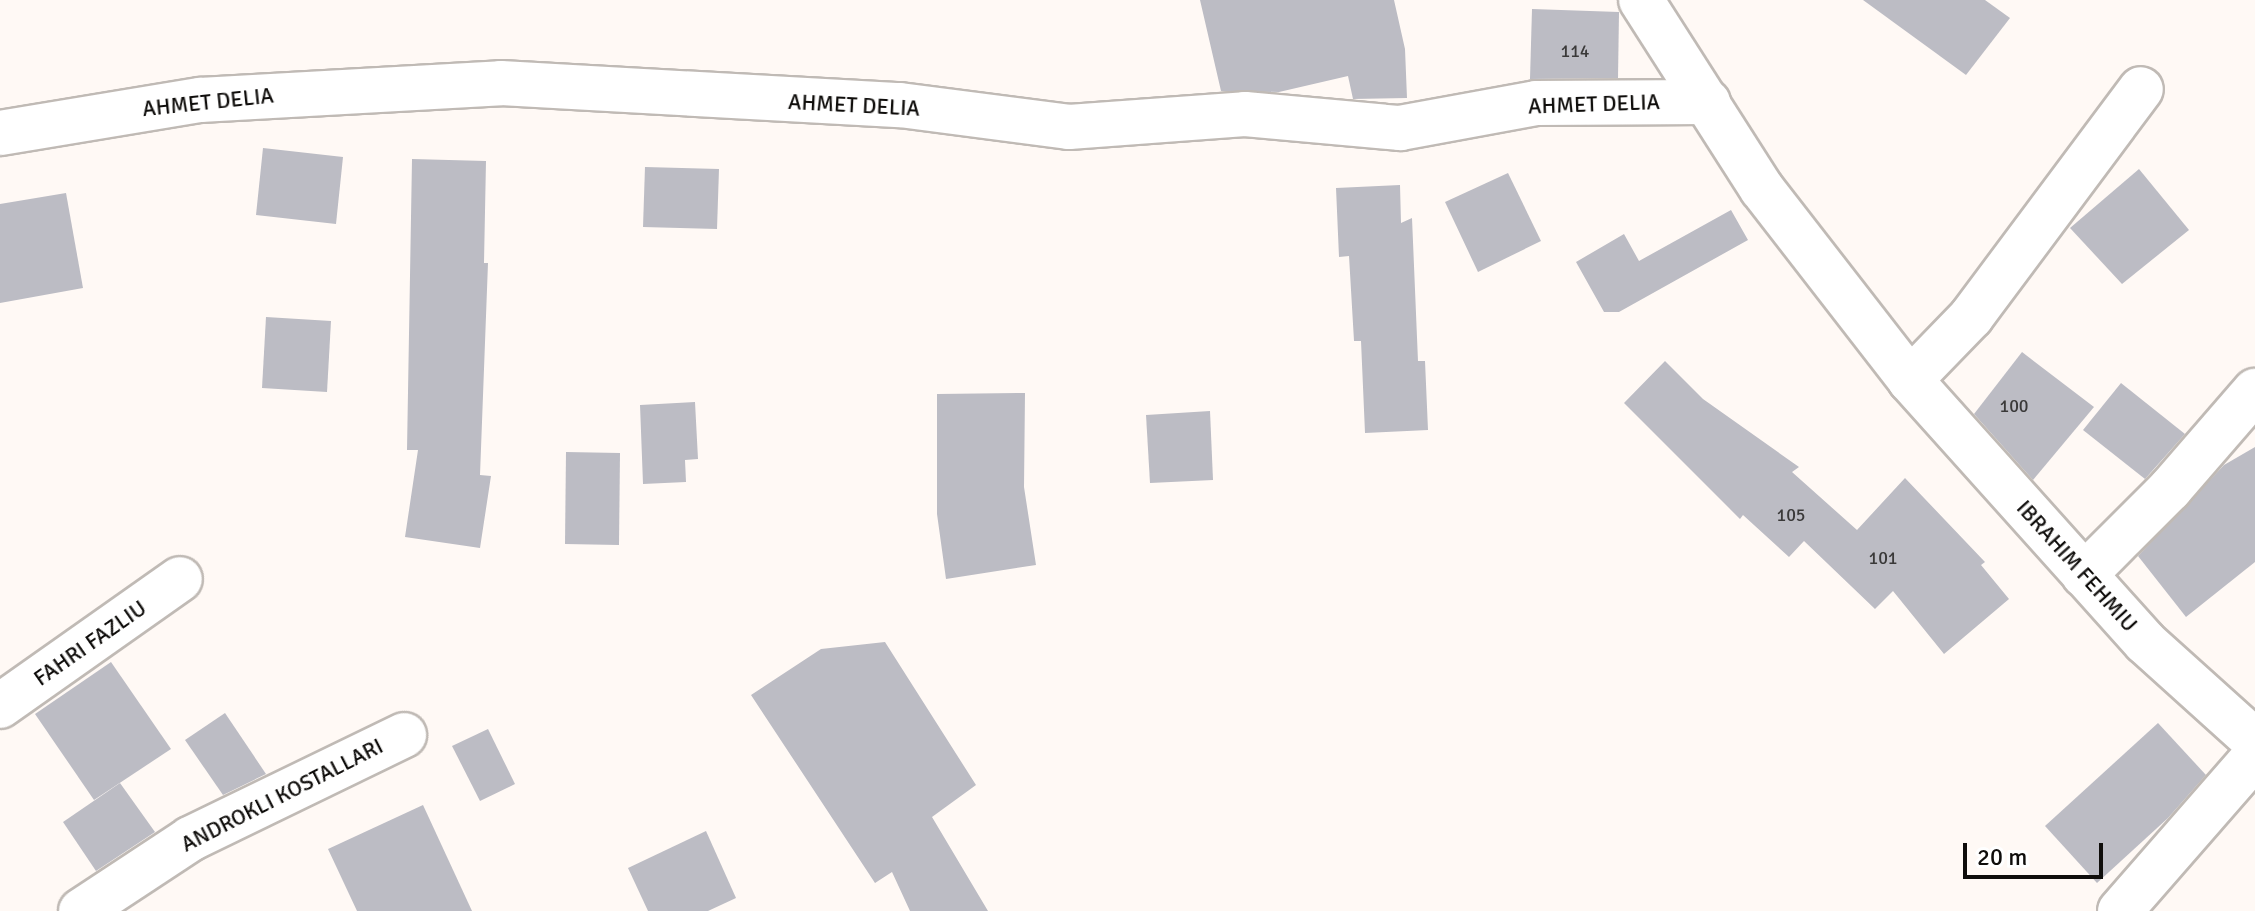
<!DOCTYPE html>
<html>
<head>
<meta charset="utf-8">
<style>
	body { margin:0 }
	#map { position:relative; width:2255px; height:911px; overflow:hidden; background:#fff9f5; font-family:Signika,sans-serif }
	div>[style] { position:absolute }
	.building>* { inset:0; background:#bcbcc4 }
	.roads { filter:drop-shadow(2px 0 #c0bab5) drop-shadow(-2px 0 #c0bab5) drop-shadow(0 2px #c0bab5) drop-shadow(0 -2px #c0bab5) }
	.minor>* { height:44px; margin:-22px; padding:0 22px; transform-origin:22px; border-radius:22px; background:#fff }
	span { translate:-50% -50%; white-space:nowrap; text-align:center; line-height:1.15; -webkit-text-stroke:6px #fff; paint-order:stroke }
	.number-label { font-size:18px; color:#3a3939 }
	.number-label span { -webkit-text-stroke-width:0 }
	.street-label { font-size:22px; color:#0f0d0b }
	.scale { position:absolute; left:1963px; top:843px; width:140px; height:36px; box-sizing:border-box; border:4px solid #0f0d0b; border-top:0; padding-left:10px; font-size:24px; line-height:28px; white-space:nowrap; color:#0f0d0b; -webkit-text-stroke:6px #fff; paint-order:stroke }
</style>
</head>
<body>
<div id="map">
	<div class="building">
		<i style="clip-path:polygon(1200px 0,1394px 0,1405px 49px,1407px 98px,1353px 99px,1348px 76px,1279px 92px,1221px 91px)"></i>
		<i style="clip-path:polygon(1863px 0,1985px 0,2010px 18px,1966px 75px)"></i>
		<i style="clip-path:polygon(1532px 9px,1619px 12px,1618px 78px,1530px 79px)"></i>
		<i style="clip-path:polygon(263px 148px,343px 157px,336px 224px,256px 215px)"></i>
		<i style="clip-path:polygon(412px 159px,486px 161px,484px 263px,488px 263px,480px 475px,491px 476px,480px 548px,405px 537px,418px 450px,407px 450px)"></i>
		<i style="clip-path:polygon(645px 167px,719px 169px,717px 229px,643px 227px)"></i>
		<i style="clip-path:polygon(2139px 169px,2189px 230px,2122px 284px,2070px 228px)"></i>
		<i style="clip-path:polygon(1508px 173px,1541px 241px,1478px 272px,1445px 202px)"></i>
		<i style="clip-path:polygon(1400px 185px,1401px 223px,1412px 218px,1418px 361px,1425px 361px,1428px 430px,1365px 433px,1361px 341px,1354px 341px,1349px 256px,1339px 257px,1336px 188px)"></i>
		<i style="clip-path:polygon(66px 193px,83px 288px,0 303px,0 204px)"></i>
		<i style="clip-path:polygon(1731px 210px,1748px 240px,1619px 312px,1604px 312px,1576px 262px,1624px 234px,1639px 261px)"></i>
		<i style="clip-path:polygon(266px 317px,331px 321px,327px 392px,262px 388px)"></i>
		<i style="clip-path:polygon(2022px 352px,2094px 407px,2033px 480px,1974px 414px)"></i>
		<i style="clip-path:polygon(1665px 361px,1703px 399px,1799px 467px,1792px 472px,1857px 530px,1905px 478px,1985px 562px,1981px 565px,2009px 599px,1944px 654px,1893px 591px,1875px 609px,1804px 541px,1789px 557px,1743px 515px,1740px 519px,1624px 403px)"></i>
		<i style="clip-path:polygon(2121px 383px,2185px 434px,2145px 479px,2083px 430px)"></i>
		<i style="clip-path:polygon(1025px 393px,1024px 487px,1036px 565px,946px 579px,937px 514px,937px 394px)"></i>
		<i style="clip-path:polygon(695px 402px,698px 459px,685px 460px,686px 482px,643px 484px,640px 405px)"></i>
		<i style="clip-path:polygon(1210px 411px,1213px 480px,1150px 483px,1146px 415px)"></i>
		<i style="clip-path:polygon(2255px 447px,2255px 562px,2186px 617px,2138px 556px,2224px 465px)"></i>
		<i style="clip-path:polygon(566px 452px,620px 453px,619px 545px,565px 544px)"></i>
		<i style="clip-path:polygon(885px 642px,976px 785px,932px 817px,988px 911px,910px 911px,892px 872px,875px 883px,751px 695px,821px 649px)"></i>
		<i style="clip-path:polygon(111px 662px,171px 749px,94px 800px,35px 714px)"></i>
		<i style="clip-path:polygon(225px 713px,266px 774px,223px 795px,185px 740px)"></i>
		<i style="clip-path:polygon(2158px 723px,2206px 775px,2168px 818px,2097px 883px,2045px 826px)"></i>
		<i style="clip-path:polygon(488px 729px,515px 784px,480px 801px,452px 746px)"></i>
		<i style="clip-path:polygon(120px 783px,155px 832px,96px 871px,63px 822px)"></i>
		<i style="clip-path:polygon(423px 805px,472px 911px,357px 911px,328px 849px)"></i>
		<i style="clip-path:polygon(706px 831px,736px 898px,708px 911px,648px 911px,628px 868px)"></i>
	</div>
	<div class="roads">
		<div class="minor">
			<i style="left:1641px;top:0;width:224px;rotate:57.4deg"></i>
			<i style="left:1762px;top:189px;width:242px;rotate:52.2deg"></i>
			<i style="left:1910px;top:380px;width:352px;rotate:48.1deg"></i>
			<i style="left:2145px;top:642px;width:148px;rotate:42deg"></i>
			<i style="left:0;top:133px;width:203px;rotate:-9.4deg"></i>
			<i style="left:200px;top:100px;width:301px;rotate:-3.2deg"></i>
			<i style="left:501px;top:83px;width:400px;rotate:3.2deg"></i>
			<i style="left:900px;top:105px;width:170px;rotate:7.4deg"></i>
			<i style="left:1069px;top:127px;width:176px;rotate:-4.2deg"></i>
			<i style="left:1245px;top:114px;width:156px;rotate:5.2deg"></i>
			<i style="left:1400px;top:128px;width:138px;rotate:-10.4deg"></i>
			<i style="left:1536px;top:103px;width:172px;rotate:-0.3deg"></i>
			<i style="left:1910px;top:380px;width:88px;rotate:-45.9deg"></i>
			<i style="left:1971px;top:317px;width:284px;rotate:-53.3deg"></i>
			<i style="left:2084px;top:575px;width:122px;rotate:-45deg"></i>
			<i style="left:2170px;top:489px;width:130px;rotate:-49.1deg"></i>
			<i style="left:0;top:706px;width:220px;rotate:-35.2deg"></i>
			<i style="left:81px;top:911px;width:131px;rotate:-33.4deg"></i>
			<i style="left:190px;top:839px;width:238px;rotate:-25.9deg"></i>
			<i style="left:2120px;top:911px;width:206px;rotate:-48.9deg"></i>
		</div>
	</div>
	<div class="number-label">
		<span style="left:1575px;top:51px">114</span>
		<span style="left:2014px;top:406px">100</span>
		<span style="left:1791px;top:515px">105</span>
		<span style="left:1883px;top:558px">101</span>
	</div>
	<div class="street-label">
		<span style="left:208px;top:102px;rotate:-6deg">AHMET DELIA</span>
		<span style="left:1594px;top:104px;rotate:-2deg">AHMET DELIA</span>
		<span style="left:854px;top:105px;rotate:3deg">AHMET DELIA</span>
		<span style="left:2077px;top:566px;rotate:48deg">IBRAHIM FEHMIU</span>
		<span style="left:90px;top:643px;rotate:-35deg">FAHRI FAZLIU</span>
		<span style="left:282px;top:795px;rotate:-27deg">ANDROKLI KOSTALLARI</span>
	</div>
	<div class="scale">20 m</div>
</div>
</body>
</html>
